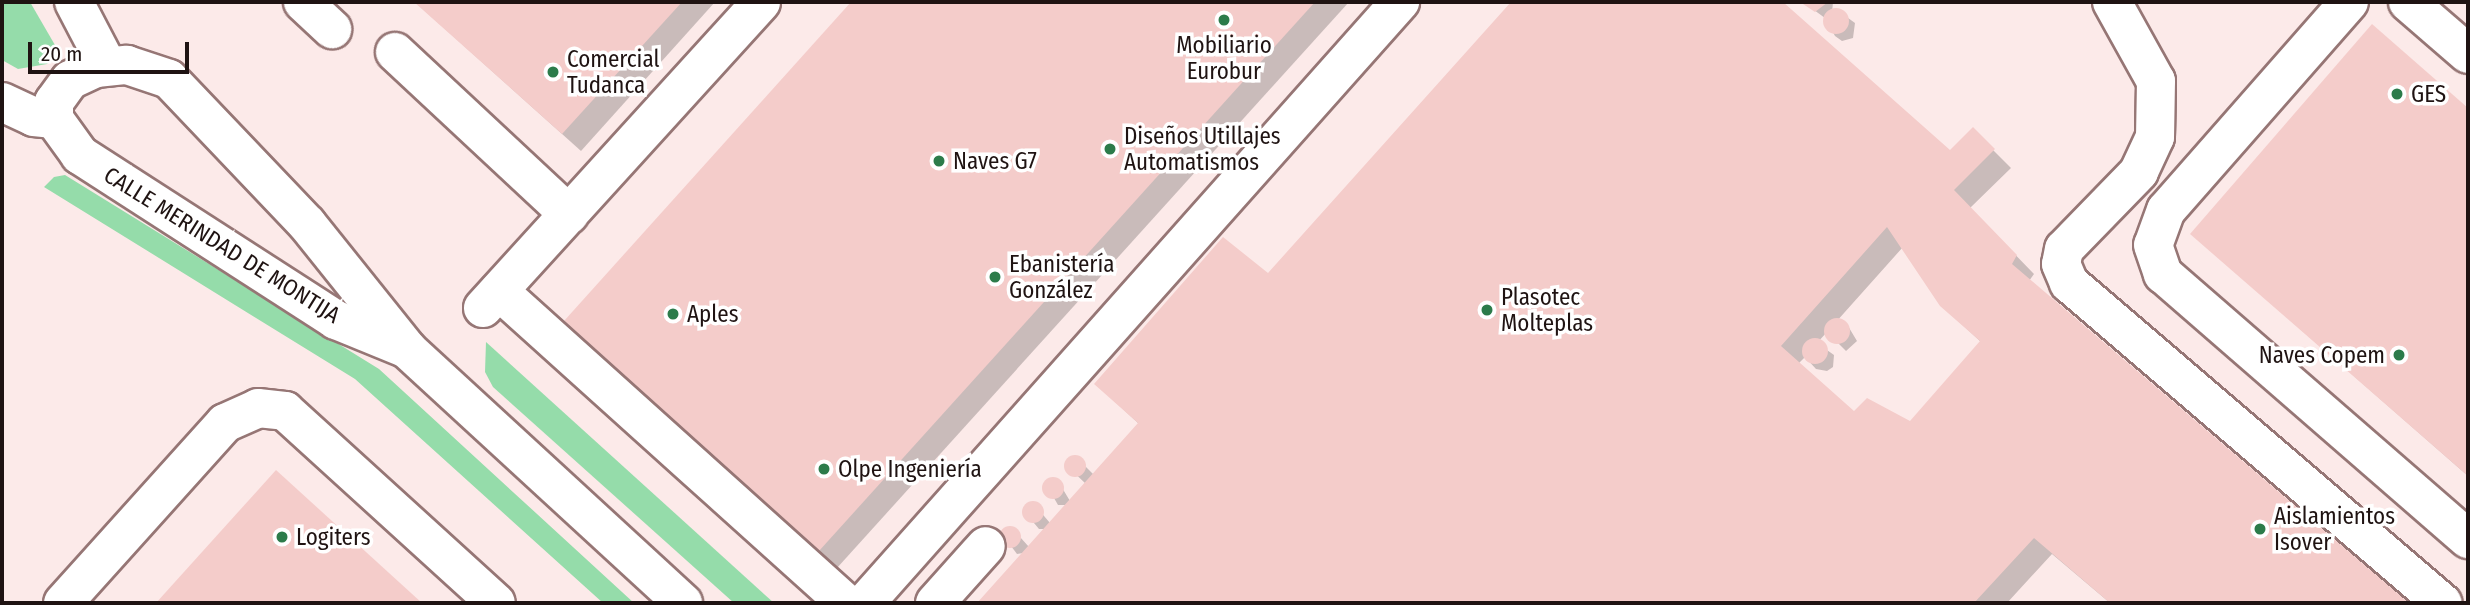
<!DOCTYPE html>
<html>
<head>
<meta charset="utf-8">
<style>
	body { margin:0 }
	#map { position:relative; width:2470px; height:605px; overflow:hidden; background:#fbfbfb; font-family:"Fira Sans Condensed",sans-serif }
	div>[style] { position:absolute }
	.built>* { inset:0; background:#fceae9 }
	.green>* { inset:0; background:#95dcaa }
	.shadow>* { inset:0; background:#0003 }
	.building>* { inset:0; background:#f4ccca }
	.round { border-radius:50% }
	.roads { filter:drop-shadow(2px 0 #967675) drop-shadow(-2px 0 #967675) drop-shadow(0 2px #967675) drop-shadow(0 -2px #967675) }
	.minor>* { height:38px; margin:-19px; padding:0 19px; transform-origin:19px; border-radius:19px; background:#fff }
	.dots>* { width:19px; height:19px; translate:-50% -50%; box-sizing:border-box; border:4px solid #fff; border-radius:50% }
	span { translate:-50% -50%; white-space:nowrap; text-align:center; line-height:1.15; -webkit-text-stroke:7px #fff; paint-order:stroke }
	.poi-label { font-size:23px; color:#1f1312 }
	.left { translate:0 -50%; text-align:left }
	.right { translate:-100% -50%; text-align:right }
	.street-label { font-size:23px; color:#1f1312 }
	.frame { position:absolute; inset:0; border:4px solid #1f1312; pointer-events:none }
	.scale { position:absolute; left:28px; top:42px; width:161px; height:32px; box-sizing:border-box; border:4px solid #1f1312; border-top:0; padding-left:9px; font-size:21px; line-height:24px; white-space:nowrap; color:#1f1312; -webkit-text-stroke:5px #fff; paint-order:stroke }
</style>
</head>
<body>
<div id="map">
	<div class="built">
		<i style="clip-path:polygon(2px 2px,2468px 2px,2468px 603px,2px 603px)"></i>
	</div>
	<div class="green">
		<i style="clip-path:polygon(2px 2px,30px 2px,59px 52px,47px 64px,18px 69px,2px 60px)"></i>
		<i style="clip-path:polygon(65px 175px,379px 369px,634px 603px,603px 603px,355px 379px,44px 187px,54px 177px)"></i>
		<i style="clip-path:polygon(486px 342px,774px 603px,734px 603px,493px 387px,485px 372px)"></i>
	</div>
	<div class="shadow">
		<i style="clip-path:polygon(415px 2px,715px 2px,581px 151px)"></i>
		<i style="clip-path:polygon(853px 2px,1349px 2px,837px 568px,566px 321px)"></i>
		<i style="clip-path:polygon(evenodd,1514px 2px,1781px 2px,1950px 153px,1973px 130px,2011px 168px,1970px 208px,2034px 274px,2029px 281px,2405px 603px,2110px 603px,2052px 554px,2007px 603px,979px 603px,1023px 553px,1017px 554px,1002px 534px,1012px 528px,1029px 547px,1045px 529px,1039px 529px,1024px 511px,1033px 503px,1050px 523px,1067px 505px,1058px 505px,1046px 484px,1058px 481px,1070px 501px,1086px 484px,1067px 466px,1068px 461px,1076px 457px,1094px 475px,1139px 424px,1096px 384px,1268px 275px,1514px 2px,1903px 247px,1941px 305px,1981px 342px,1910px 423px,1855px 413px,1798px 364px,1805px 357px,1816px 369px,1827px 371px,1833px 367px,1834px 355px,1817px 343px,1827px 332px,1846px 351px,1857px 341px,1848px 326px,1836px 322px,1903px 247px)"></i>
		<i style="clip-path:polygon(1803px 2px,1833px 2px,1832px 13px,1837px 10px,1855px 23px,1853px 38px,1842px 41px,1835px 36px,1825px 18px)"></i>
		<i style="clip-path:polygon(2373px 27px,2468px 110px,2468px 476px,2192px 234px)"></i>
		<i style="clip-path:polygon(276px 473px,419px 603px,158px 603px)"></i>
	</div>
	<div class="building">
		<i style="clip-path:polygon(414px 2px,682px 2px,562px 134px)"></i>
		<i style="clip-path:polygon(851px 2px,1315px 2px,819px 551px,564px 321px)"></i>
		<i style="clip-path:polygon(evenodd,1511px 2px,1783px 2px,1950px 150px,1973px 127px,1995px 149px,1954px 190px,2017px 255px,2012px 264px,2409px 603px,2110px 603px,2034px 538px,1974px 603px,977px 603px,1138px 423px,1094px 384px,1223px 237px,1268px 273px,1511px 2px,1887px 227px,1940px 306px,1980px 341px,1910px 421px,1867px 398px,1854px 411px,1781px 346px,1887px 227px)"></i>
		<i style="clip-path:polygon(1800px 2px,1828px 2px,1815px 12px)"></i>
		<i class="round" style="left:1823px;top:8px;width:26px;height:26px"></i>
		<i style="clip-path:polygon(2372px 24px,2468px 108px,2468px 476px,2190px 234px)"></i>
		<i class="round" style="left:1824px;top:318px;width:26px;height:26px"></i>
		<i class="round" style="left:1802px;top:338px;width:26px;height:26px"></i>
		<i class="round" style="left:1064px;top:455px;width:22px;height:22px"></i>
		<i style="clip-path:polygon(276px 470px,422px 603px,156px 603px)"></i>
		<i class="round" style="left:1042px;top:477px;width:22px;height:22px"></i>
		<i class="round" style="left:1022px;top:501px;width:22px;height:22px"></i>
		<i class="round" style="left:999px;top:526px;width:22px;height:22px"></i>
	</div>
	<div class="roads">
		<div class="minor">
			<i style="left:74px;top:2px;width:71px;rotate:62.4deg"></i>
			<i style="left:303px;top:2px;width:40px;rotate:43deg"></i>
			<i style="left:2112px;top:2px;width:90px;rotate:60.9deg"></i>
			<i style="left:2156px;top:81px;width:56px;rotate:91deg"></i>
			<i style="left:2155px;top:137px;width:38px;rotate:115deg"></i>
			<i style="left:2139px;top:172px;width:107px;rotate:134.2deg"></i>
			<i style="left:2064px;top:249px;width:15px;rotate:101deg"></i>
			<i style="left:2061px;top:264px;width:21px;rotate:67deg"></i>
			<i style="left:2069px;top:283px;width:492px;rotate:40.6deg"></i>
			<i style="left:2349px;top:2px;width:277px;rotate:131.3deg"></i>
			<i style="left:2166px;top:210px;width:37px;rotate:110deg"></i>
			<i style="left:2153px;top:245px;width:31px;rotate:71deg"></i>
			<i style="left:2163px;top:274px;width:404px;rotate:41deg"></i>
			<i style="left:2408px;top:2px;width:79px;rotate:40.9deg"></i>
			<i style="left:395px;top:52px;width:238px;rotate:43deg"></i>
			<i style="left:2px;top:102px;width:35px;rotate:25deg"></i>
			<i style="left:34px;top:117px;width:20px;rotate:6deg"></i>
			<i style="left:499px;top:291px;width:467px;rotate:42deg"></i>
			<i style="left:483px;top:308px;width:413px;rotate:-47.7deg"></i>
			<i style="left:407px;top:349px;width:77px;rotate:-157.8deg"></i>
			<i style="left:336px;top:320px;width:305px;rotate:-147.2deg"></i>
			<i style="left:80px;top:155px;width:44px;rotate:-125.8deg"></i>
			<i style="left:54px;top:119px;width:17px;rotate:-90deg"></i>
			<i style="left:54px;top:102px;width:27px;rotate:-54deg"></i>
			<i style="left:70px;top:80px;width:29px;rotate:-25deg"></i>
			<i style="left:96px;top:68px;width:31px;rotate:-6deg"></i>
			<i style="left:127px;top:65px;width:44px;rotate:18.4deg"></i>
			<i style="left:169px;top:79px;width:200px;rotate:46.4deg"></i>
			<i style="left:307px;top:224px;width:160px;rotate:51.3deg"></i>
			<i style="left:407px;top:349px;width:375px;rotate:42.6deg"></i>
			<i style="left:63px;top:603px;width:242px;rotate:-48deg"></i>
			<i style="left:225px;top:423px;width:36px;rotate:-24deg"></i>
			<i style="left:258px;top:408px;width:27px;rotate:6deg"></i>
			<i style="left:285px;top:411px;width:285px;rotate:42.3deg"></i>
			<i style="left:865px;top:603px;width:805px;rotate:-48.33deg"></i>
			<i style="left:935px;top:603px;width:76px;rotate:-48.2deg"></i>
		</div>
	</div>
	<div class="dots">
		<i style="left:1224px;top:20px;background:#2c7b4a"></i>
		<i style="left:553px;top:72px;background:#2c7b4a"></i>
		<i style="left:2397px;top:94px;background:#2c7b4a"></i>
		<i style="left:1110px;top:149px;background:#2c7b4a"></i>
		<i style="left:939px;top:161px;background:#2c7b4a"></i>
		<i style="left:995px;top:277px;background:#2c7b4a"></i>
		<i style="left:1487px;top:310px;background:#2c7b4a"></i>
		<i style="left:673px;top:314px;background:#2c7b4a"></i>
		<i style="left:2399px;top:355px;background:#2c7b4a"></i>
		<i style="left:824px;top:469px;background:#2c7b4a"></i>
		<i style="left:2260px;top:529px;background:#2c7b4a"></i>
		<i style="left:282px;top:537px;background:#2c7b4a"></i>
	</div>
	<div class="poi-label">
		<span style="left:1224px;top:58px">Mobiliario<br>Eurobur</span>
		<span class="left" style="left:567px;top:72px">Comercial<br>Tudanca</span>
		<span class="left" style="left:2411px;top:94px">GES</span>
		<span class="left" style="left:1124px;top:149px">Diseños Utillajes<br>Automatismos</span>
		<span class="left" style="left:953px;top:161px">Naves G7</span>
		<span class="left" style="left:1009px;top:277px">Ebanistería<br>González</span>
		<span class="left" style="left:1501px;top:310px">Plasotec<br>Molteplas</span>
		<span class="left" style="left:687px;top:314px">Aples</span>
		<span class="right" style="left:2385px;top:355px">Naves Copem</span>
		<span class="left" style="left:838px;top:469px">Olpe Ingeniería</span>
		<span class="left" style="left:2274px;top:529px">Aislamientos<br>Isover</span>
		<span class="left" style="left:296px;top:537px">Logiters</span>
	</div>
	<div class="street-label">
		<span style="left:222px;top:245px;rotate:32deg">CALLE MERINDAD DE MONTIJA</span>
	</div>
	<div class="frame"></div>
	<div class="scale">20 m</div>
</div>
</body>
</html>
